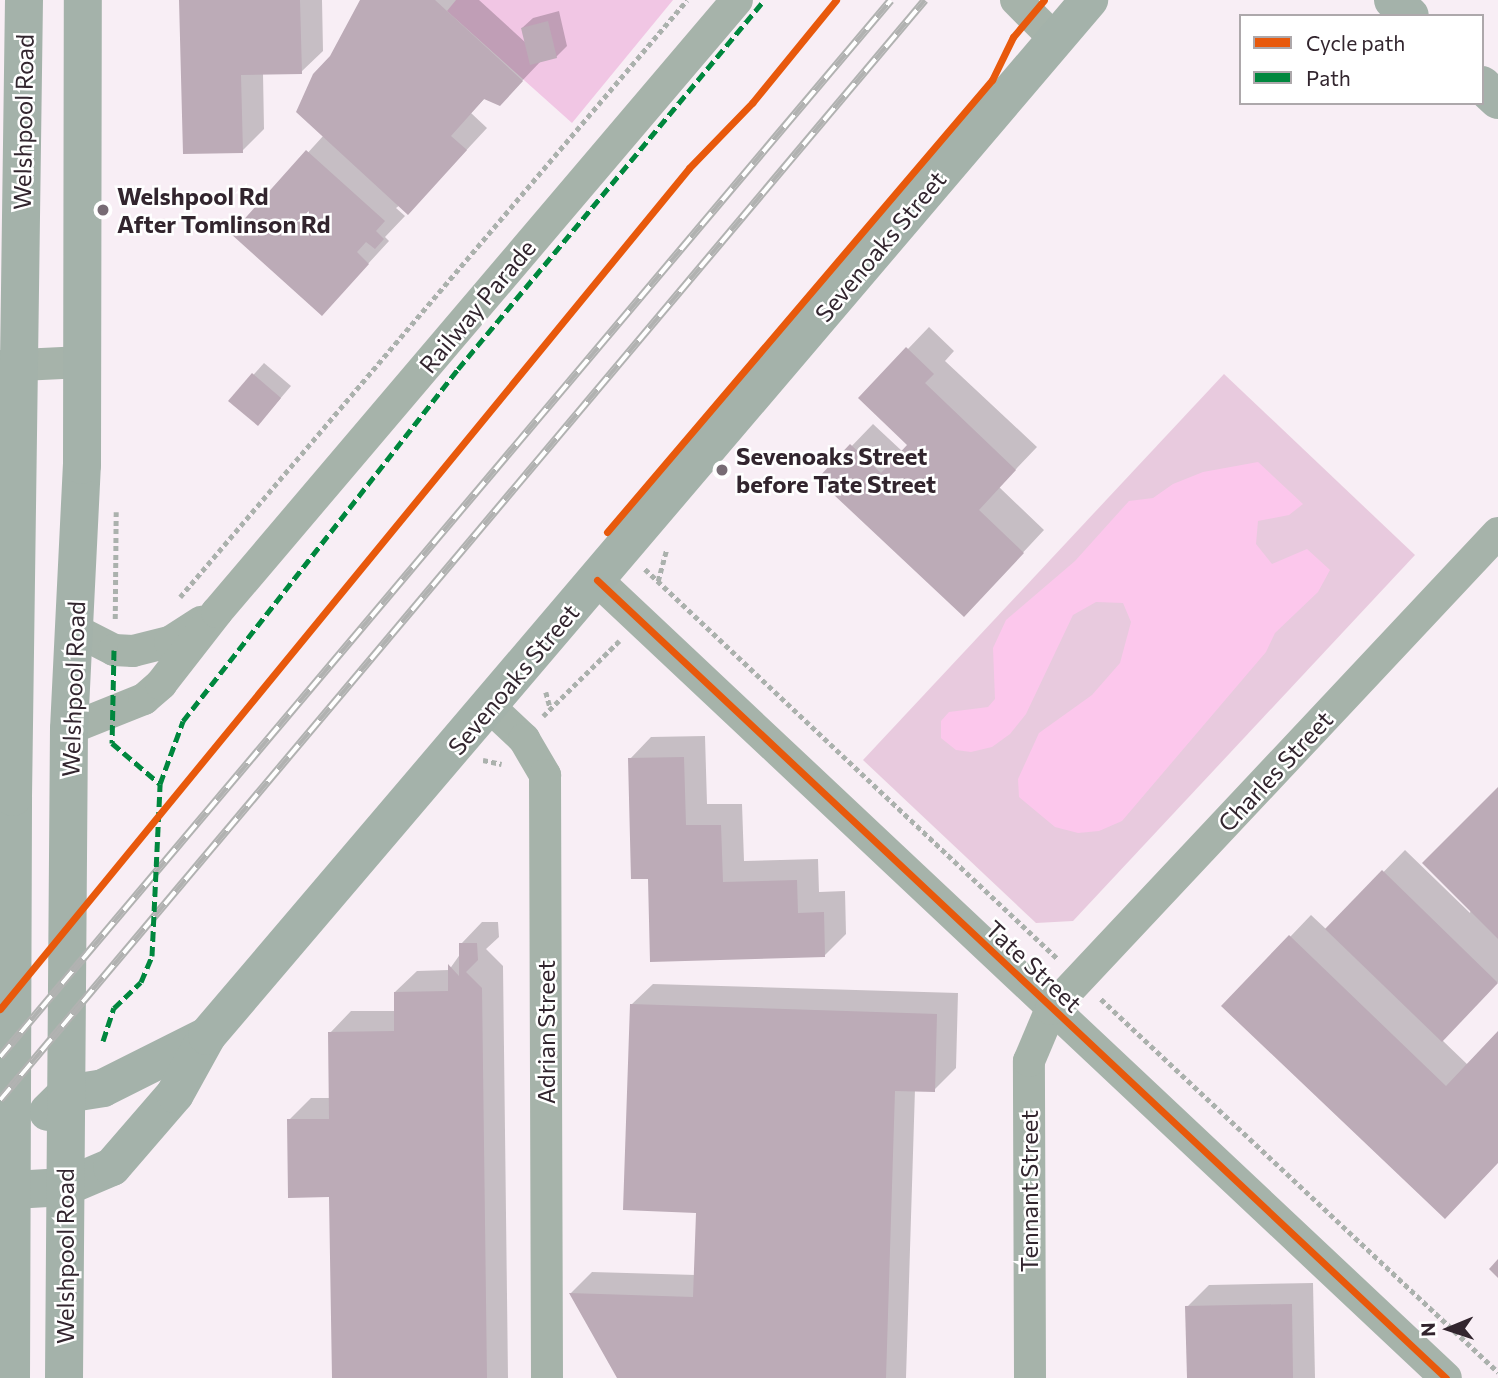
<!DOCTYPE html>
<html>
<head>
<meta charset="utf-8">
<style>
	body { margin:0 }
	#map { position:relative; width:1498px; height:1378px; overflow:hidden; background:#f8eef5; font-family:Commissioner,sans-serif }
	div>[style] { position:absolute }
	.green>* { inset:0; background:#e8cade }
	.forest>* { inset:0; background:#f1c6e4 }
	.water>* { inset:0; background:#fcc7ec }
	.shadow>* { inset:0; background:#0003 }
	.building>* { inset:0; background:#bcabb7 }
	.path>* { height:4.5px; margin-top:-2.25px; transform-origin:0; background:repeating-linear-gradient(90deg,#abb1ad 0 5px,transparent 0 8.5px) }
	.minor>* { height:32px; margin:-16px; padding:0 16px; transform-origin:16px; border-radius:16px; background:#a6b3aa }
	.major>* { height:38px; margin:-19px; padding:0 19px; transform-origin:19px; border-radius:19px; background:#a4b2aa }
	.rail>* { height:8px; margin-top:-4px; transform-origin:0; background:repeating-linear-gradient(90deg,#fff 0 16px,#b1b2b1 0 32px); box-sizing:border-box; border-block:2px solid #b1b2b1 }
	.quiet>* { height:5px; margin-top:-2.5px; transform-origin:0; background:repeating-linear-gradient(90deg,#00873e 0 10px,transparent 0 15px) }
	.cycleway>* { height:7px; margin:-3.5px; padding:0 3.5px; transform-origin:3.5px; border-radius:3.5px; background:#e8590c }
	.dots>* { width:19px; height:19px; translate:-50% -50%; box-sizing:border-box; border:4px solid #fff; border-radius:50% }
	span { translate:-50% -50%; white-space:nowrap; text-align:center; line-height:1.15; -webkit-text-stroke:5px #fff; paint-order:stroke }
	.street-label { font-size:24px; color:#32252e }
	.poi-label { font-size:24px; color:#32252e; font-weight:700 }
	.left { translate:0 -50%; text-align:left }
	.legend { position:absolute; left:1239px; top:14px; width:245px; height:91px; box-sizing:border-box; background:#fff; border:2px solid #ada8ab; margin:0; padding:9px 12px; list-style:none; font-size:21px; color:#32252e }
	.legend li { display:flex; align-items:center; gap:14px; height:35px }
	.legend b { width:35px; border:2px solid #ada8ab }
	.north { position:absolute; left:1414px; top:1294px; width:70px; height:70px; -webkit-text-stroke:5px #fff; paint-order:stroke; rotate:268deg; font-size:19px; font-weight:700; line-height:28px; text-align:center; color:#32252e }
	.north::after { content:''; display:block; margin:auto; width:24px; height:32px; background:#32252e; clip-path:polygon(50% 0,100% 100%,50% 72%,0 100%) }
</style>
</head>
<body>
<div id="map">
	<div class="green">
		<i style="clip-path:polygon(1224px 374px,1415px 555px,1073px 921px,1036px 923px,863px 760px)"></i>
	</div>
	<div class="forest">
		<i style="clip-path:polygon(456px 0,673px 0,572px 123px,447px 11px)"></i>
	</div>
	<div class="water">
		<i style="clip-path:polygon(1258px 462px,1303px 504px,1289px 515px,1258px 521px,1256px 544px,1272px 564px,1307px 549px,1330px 570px,1318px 592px,1275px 633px,1266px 652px,1122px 821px,1099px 831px,1078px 833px,1055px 827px,1019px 797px,1018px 779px,1039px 733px,1092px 695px,1120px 663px,1131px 622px,1123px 603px,1096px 602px,1073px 615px,1026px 714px,1010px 734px,992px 747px,971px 752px,956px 750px,941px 738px,941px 721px,949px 712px,988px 707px,995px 699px,993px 648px,1006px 620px,1075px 561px,1129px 501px,1153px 498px,1173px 484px,1203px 472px)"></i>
	</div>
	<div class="shadow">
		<i style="clip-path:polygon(181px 0,322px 0,323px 51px,301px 72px,263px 73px,264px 129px,242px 151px)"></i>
		<i style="clip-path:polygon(363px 0,479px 0,526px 43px,522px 28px,533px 18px,559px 11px,567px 46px,556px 57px,541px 61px,521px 82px,485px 98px,471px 113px,487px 128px,408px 213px,400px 205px,396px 208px,405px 216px,385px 237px,389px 241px,322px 314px,234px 234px,324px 135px)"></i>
		<i style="clip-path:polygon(929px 327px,954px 351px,945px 361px,1037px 447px,999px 487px,1044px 530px,985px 593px,820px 479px,873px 424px,903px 452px,910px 445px,861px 398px)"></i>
		<i style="clip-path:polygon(264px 363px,291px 386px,268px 413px,230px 401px)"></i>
		<i style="clip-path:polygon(705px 736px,707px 804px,742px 804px,744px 861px,818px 859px,819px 892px,845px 891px,846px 934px,824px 956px,649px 877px,630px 759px,651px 737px)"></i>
		<i style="clip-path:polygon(1498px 790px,1498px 982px,1442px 1040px,1468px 1065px,1498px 1034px,1498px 1161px,1290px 937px,1311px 915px,1327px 930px,1405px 850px,1470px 913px)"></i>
		<i style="clip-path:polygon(482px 922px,498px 922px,499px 937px,486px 949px,503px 966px,508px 1378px,333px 1378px,331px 1196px,289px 1120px,311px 1098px,330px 1098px,330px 1033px,351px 1011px,396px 1011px,395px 992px,417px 971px,449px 970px,461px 953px,461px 944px)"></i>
		<i style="clip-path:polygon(653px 984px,958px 993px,956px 1068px,934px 1090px,915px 1089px,906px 1378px,619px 1378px,571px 1293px,592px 1272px,696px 1275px,698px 1211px,631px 1005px)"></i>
		<i style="clip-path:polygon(1313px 1283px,1315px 1378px,1188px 1378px,1187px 1307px,1209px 1285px)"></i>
	</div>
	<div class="building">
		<i style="clip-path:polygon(179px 0,300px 0,302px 74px,241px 75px,243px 153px,183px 154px)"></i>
		<i style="clip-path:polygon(360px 0,435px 0,523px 81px,500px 106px,484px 99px,451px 136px,467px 150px,408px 215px,296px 112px,313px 74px,330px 56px)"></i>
		<i style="clip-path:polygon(548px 21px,557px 58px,530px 65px,521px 28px)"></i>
		<i style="clip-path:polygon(306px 150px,385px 221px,376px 231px,384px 239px,375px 249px,366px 242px,357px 252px,369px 264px,322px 316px,231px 234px)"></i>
		<i style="clip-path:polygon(906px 347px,934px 374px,925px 383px,1016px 470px,979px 510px,1024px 553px,964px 617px,817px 479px,850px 444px,881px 473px,907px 445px,858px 398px)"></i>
		<i style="clip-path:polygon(252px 373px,281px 398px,258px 426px,228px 401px)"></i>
		<i style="clip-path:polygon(684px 757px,686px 825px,721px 825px,723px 882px,797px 880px,798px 913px,824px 912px,825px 957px,650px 962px,648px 879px,631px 879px,628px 758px)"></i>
		<i style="clip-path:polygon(1498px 787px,1498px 939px,1422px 863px)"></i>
		<i style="clip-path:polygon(1382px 870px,1498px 983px,1442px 1042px,1325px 929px)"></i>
		<i style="clip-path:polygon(1289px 935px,1446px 1086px,1498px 1031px,1498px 1163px,1445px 1219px,1221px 1006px)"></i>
		<i style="clip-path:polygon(459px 943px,477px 943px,478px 960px,466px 972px,482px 988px,487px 1378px,332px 1378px,329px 1197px,288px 1198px,287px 1119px,329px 1119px,328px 1032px,394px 1031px,394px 992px,448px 991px,448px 964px,459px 976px)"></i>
		<i style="clip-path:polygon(630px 1004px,937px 1014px,935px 1092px,895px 1091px,886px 1378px,617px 1378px,569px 1293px,693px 1297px,696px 1213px,623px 1210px)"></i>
		<i style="clip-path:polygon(1498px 1259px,1498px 1278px,1489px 1269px)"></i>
		<i style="clip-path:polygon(1292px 1304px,1293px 1378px,1187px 1378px,1185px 1306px)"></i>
	</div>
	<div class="path">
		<i style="left:645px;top:569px;width:569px;rotate:43.36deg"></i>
		<i style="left:658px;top:581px;width:31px;rotate:-75deg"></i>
		<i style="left:180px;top:597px;width:783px;rotate:-49.66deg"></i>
		<i style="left:115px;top:619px;width:107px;rotate:-89.5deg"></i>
		<i style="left:546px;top:692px;width:16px;rotate:75deg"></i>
		<i style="left:543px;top:716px;width:107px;rotate:-44.6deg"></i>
		<i style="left:483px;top:760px;width:19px;rotate:12deg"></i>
		<i style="left:1101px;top:999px;width:545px;rotate:43.21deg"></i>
	</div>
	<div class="minor">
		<i style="left:1016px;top:0;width:57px;rotate:45deg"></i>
		<i style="left:0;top:366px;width:83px;rotate:-2.8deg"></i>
		<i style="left:597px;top:580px;width:1165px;rotate:43.23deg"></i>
		<i style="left:75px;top:630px;width:44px;rotate:27.1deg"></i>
		<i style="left:114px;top:650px;width:19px;rotate:3deg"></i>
		<i style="left:133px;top:651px;width:38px;rotate:-14deg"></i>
		<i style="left:170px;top:642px;width:37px;rotate:-33deg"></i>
		<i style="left:490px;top:707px;width:47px;rotate:43.3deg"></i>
		<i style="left:524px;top:739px;width:42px;rotate:59.7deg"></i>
		<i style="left:545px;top:775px;width:603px;rotate:89.81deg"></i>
		<i style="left:69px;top:729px;width:81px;rotate:-21.8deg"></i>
		<i style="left:144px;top:699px;width:23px;rotate:-41deg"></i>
		<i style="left:161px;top:684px;width:91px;rotate:-52.1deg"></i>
		<i style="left:217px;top:612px;width:803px;rotate:-49.65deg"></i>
		<i style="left:1030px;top:1378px;width:317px;rotate:-90.2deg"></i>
		<i style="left:1029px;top:1061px;width:56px;rotate:-67.1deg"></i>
		<i style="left:1051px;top:1009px;width:653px;rotate:-46.8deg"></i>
	</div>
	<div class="major">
		<i style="left:1393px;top:0;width:23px;rotate:43deg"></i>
		<i style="left:1482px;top:85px;width:22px;rotate:43deg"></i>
		<i style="left:48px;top:1112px;width:25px;rotate:-45deg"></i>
		<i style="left:66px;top:1094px;width:37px;rotate:-9deg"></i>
		<i style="left:103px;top:1088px;width:116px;rotate:-26.6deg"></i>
		<i style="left:13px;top:1190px;width:52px;rotate:-3.3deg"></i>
		<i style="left:65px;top:1187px;width:51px;rotate:-23.1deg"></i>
		<i style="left:112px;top:1167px;width:96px;rotate:-49.2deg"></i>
		<i style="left:175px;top:1094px;width:66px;rotate:-61.1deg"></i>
		<i style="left:207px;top:1036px;width:1361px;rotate:-49.59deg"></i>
		<i style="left:11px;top:1378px;width:581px;rotate:-89.8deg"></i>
		<i style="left:13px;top:797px;width:797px;rotate:-89.21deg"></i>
		<i style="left:64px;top:1378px;width:649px;rotate:-89.56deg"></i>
		<i style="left:69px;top:729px;width:264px;rotate:-87.2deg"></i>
		<i style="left:82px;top:465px;width:465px;rotate:-89.9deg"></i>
	</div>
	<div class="rail">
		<i style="left:0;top:1057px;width:1382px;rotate:-49.87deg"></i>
		<i style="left:0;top:1100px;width:1437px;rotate:-49.94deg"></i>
	</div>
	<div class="quiet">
		<i style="left:114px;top:650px;width:93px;rotate:91.2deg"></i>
		<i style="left:112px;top:743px;width:63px;rotate:40.5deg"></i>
		<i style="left:103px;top:1041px;width:35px;rotate:-72deg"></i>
		<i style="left:114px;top:1008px;width:37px;rotate:-44deg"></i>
		<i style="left:141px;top:982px;width:28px;rotate:-67deg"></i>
		<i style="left:152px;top:956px;width:172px;rotate:-87.3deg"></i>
		<i style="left:160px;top:784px;width:67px;rotate:-69.9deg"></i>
		<i style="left:183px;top:721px;width:447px;rotate:-52deg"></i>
		<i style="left:458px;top:369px;width:479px;rotate:-50.3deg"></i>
	</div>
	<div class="cycleway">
		<i style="left:607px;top:532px;width:594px;rotate:-49.58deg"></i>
		<i style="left:992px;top:80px;width:48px;rotate:-64deg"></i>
		<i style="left:1013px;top:37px;width:48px;rotate:-50deg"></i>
		<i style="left:597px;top:580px;width:1165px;rotate:43.23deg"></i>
		<i style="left:0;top:1009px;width:1087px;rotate:-50.67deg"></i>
		<i style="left:689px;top:168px;width:91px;rotate:-45.9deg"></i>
		<i style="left:752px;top:103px;width:133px;rotate:-50.8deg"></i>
	</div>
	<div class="dots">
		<i style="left:103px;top:210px;background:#776b74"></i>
		<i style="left:722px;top:470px;background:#776b74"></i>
	</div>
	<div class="street-label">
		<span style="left:23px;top:122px;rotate:-89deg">Welshpool Road</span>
		<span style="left:880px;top:246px;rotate:-50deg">Sevenoaks Street</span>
		<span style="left:477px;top:306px;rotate:-50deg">Railway Parade</span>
		<span style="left:513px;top:679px;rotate:-50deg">Sevenoaks Street</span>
		<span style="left:73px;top:689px;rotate:-88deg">Welshpool Road</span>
		<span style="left:1275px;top:771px;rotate:-47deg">Charles Street</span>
		<span style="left:1034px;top:966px;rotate:43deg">Tate Street</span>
		<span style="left:546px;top:1032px;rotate:-90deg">Adrian Street</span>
		<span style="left:1029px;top:1191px;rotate:-90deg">Tennant Street</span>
		<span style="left:65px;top:1256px;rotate:-90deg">Welshpool Road</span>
	</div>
	<div class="poi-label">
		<span class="left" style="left:117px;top:210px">Welshpool Rd<br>After Tomlinson Rd</span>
		<span class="left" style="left:736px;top:470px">Sevenoaks Street<br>before Tate Street</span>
	</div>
	<ul class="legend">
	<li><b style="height:9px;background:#e8590c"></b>Cycle path</li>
	<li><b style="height:9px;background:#00873e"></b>Path</li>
	</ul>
	<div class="north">N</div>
</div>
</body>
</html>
